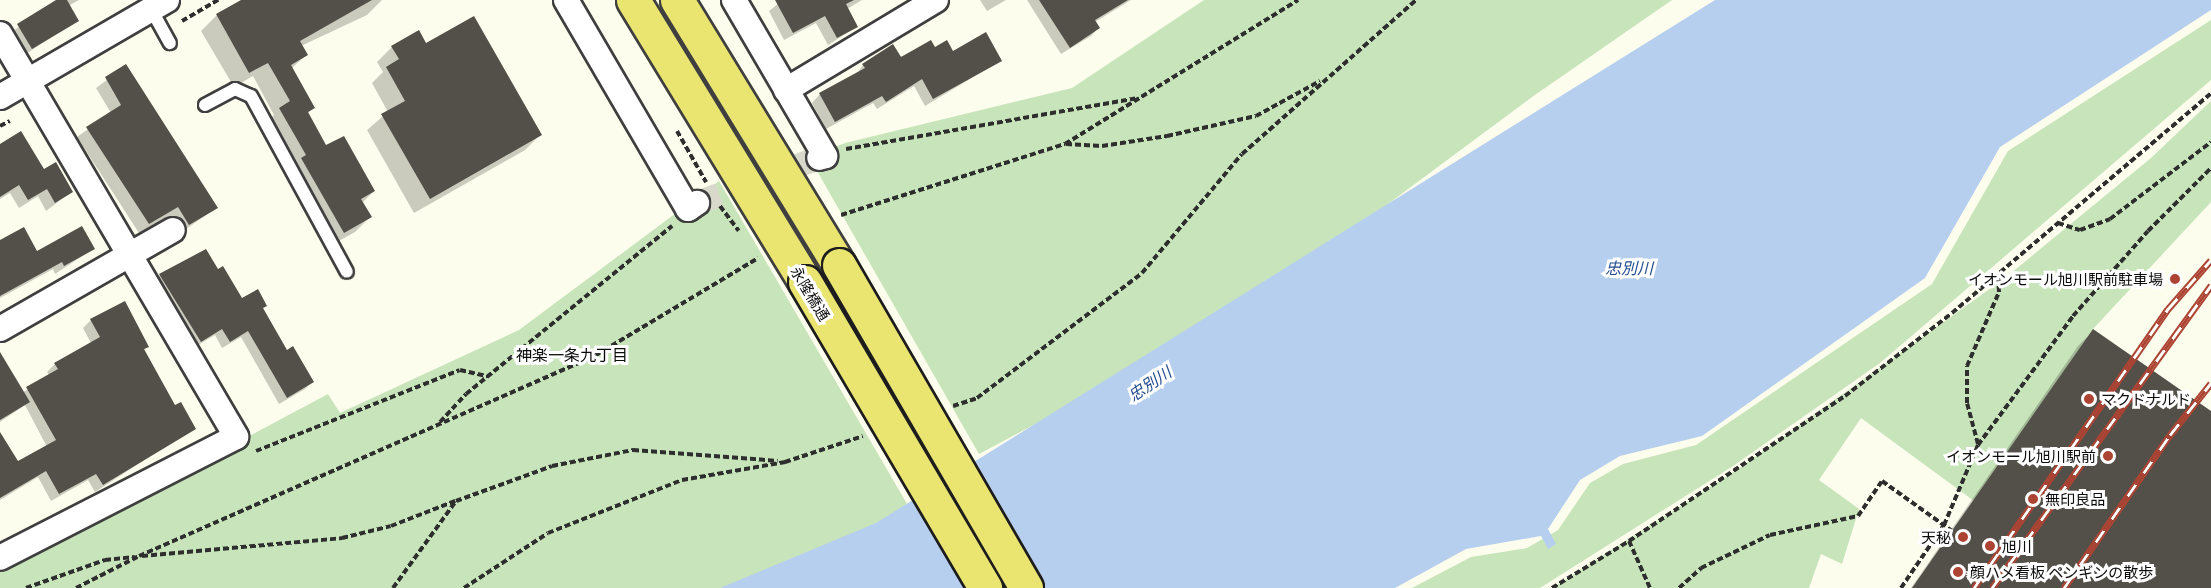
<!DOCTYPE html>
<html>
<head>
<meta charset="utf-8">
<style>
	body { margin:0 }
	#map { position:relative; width:2211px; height:588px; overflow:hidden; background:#fdfded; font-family:Georgia,"Noto Sans JP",serif }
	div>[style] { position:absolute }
	.green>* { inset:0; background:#c8e4ba }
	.water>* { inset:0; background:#b7cfef }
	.shadow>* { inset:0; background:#0003 }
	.building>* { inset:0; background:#534f49 }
	.street-tunnel>* { height:24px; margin-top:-12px; transform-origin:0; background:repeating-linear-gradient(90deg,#d9d9cb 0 24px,transparent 0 36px) }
	.path>* { height:4px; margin-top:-2px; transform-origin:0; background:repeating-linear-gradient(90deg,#2e2e2e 0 6px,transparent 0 9px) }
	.roads { filter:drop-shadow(2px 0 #3f3f3f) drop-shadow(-2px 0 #3f3f3f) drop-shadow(0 2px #3f3f3f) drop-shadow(0 -2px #3f3f3f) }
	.lane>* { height:12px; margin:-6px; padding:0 6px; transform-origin:6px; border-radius:6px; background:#fff }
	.street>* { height:24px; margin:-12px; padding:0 12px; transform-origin:12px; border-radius:12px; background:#fff }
	.primary>* { height:33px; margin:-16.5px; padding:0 16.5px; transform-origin:16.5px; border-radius:16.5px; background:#eae470 }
	.rail>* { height:7px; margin-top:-3.5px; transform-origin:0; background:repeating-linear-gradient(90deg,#fff 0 14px,#ad4433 0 28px); box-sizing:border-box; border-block:2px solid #ad4433 }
	.bridges { filter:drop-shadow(2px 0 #1d1d1d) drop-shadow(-2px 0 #1d1d1d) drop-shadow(0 2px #1d1d1d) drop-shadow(0 -2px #1d1d1d) }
	.primary-bridge>* { height:33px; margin:-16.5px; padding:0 16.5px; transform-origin:16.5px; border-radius:16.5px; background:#eae470 }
	.dots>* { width:16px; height:16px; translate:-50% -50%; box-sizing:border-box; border:3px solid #fff; border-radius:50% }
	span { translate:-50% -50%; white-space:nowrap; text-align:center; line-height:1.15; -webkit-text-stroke:6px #fff; paint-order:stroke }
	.poi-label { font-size:15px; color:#0c0c0c }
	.right { translate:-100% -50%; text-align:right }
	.left { translate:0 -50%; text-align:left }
	.street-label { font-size:15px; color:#0c0c0c }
	.water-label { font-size:16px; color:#234c90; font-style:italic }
	.neighbourhood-label { font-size:16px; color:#0c0c0c }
</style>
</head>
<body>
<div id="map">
	<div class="green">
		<i style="clip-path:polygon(1204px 0,1672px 0,1532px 97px,1357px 227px,1143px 367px,979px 454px,809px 157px,845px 143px,1072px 88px)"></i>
		<i style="clip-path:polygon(2211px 20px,2211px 80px,1880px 363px,1733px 466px,1540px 588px,1412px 588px,1471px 557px,1527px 548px,1558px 530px,1590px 483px,1623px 464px,1696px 445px,1932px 284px,2008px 151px)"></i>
		<i style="clip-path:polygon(2211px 101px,2211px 202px,2093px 329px,1974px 501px,1861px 418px,1819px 480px,1859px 509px,1842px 564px,1821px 554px,1809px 588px,1552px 588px,1738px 469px,2005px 278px,2151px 158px)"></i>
		<i style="clip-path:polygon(719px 181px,910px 509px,733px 588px,0 588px,0 569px,328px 394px,340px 413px,519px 330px)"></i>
	</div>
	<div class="water">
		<i style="clip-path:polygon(1715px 0,2211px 0,2211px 10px,2000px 147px,1925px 278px,1702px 436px,1620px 456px,1580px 480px,1548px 529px,1556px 544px,1548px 549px,1541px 536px,1466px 549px,1395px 588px,720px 588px,876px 523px)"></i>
	</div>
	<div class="shadow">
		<i style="clip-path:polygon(59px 0,79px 0,68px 6px,77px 20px,23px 56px,10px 33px)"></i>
		<i style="clip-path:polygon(244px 0,382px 0,367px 15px,301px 46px,306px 55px,291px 69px,313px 108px,307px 114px,326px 147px,374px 191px,362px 203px,370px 217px,355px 232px,328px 247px,287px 174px,291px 169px,265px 124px,274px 115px,253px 76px,234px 87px,201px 31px,216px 16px)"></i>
		<i style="clip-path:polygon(783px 0,862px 0,847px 9px,856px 27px,828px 45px,816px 23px,784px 40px,769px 11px)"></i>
		<i style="clip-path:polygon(980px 0,1006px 0,987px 11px)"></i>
		<i style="clip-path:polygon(1027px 0,1131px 0,1095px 22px,1098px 28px,1091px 36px,1061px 54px)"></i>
		<i style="clip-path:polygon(426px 45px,540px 135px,525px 150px,414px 213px,367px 130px,388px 112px,372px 83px,383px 72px,377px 62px,392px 47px)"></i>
		<i style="clip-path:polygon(934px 49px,1000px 61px,925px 106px,914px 86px,877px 109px,873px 103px,826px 129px,812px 103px,820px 94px,856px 75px,863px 65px)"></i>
		<i style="clip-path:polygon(126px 66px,216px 208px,179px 234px,168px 216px,139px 233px,77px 137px,111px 113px,96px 88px)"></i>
		<i style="clip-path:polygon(0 149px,44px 171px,71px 192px,46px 211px,38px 196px,19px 208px,10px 193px,0 199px)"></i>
		<i style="clip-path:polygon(0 242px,36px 253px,93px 249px,55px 274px,53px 269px,0 298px)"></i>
		<i style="clip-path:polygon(218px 271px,242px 300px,262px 309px,287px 352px,312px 382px,305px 389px,279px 404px,241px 337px,222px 348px,215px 335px,193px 348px,153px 283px,160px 275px)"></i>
		<i style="clip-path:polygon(91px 320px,147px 347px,143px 351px,175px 407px,194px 428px,95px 492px,88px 480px,51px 501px,38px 477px,0 500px,0 435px,17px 463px,47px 447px,25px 405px,0 422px,0 379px,22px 393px,49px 375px,47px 372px,55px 364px,91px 343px,83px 328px)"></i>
		<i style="clip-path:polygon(2093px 331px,2211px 413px,2211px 588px,1911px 588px,2078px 346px)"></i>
	</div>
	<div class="building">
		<i style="clip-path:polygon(56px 0,67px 0,79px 21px,32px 49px,17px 24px)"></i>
		<i style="clip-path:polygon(241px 0,372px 0,300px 41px,308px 55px,291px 65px,315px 108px,308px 112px,326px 145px,344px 136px,375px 191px,361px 199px,372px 217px,344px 233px,301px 158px,306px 155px,279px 108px,290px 101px,268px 63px,249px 73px,216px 14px)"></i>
		<i style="clip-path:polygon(775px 0,854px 0,846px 4px,858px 27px,837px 38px,825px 16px,793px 33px)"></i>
		<i style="clip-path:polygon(1039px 0,1128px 0,1095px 20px,1100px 28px,1070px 48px)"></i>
		<i style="clip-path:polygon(474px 16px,542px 135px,430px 199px,381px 114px,405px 101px,386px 67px,399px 59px,391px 46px,419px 30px,426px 43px)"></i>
		<i style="clip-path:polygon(986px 32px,1002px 61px,933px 99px,922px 79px,886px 102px,882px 96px,835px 122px,819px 93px,865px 68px,862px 64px,893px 44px,901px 57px,931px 40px,935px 47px,947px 40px,953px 51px)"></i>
		<i style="clip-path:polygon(126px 64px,218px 208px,189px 225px,178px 207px,149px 224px,86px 127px,121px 105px,105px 77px)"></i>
		<i style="clip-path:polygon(21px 131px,44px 169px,56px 162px,73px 192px,55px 203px,47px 189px,28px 200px,19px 185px,0 197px,0 144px)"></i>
		<i style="clip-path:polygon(82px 226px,95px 249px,64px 266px,62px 262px,0 296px,0 240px,24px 227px,37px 251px)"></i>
		<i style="clip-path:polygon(206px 249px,218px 269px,223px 266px,242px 298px,258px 289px,267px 306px,263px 308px,287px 350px,293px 346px,314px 382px,287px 398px,248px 331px,230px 342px,222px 329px,201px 342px,159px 274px)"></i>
		<i style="clip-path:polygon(125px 301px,149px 347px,144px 349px,175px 405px,181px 402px,196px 429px,103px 485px,96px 474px,59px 494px,46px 471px,0 498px,0 432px,18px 461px,56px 440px,26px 387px,58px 369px,54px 363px,100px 337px,90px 319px)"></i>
		<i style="clip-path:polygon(2093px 329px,2211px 411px,2211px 588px,1912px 588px)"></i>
		<i style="clip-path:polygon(0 352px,30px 402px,0 420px)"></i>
	</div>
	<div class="street-tunnel">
		<i style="left:697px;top:203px;width:130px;rotate:-20.2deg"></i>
	</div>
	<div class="path">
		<i style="left:182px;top:21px;width:42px;rotate:-30.3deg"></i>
		<i style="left:0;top:126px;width:11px;rotate:-27deg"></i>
		<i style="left:677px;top:131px;width:59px;rotate:60.4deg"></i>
		<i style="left:1066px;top:144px;width:36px;rotate:3deg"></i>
		<i style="left:1102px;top:146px;width:66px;rotate:-8.7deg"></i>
		<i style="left:1167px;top:136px;width:91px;rotate:-12.7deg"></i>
		<i style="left:1256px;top:116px;width:73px;rotate:-28.7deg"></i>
		<i style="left:846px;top:149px;width:295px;rotate:-9.9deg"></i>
		<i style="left:720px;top:206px;width:31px;rotate:53deg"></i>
		<i style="left:841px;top:215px;width:235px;rotate:-17.6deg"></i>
		<i style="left:1065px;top:144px;width:274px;rotate:-31.7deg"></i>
		<i style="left:2058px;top:223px;width:23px;rotate:18deg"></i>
		<i style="left:2080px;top:230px;width:32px;rotate:-20deg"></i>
		<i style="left:2110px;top:219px;width:127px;rotate:-37.3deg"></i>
		<i style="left:953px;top:406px;width:25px;rotate:-18deg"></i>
		<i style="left:977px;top:398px;width:207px;rotate:-37.1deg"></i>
		<i style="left:1142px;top:273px;width:155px;rotate:-50deg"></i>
		<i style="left:1242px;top:154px;width:232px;rotate:-41.5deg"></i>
		<i style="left:440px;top:422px;width:38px;rotate:-47deg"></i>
		<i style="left:466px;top:394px;width:266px;rotate:-39.2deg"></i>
		<i style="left:1978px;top:444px;width:42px;rotate:-105deg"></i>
		<i style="left:1967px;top:403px;width:37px;rotate:-90deg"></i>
		<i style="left:1967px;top:366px;width:81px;rotate:-66.6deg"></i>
		<i style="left:1999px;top:292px;width:19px;rotate:-93deg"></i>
		<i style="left:256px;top:451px;width:219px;rotate:-21.7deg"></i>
		<i style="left:460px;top:370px;width:28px;rotate:13deg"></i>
		<i style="left:1629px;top:541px;width:51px;rotate:65.9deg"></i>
		<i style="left:142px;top:556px;width:201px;rotate:-5.1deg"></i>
		<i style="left:342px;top:538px;width:50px;rotate:-13.8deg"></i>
		<i style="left:391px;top:526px;width:69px;rotate:-21.3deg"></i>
		<i style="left:26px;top:588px;width:84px;rotate:-19.5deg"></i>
		<i style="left:105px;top:560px;width:30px;rotate:-6deg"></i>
		<i style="left:76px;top:588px;width:71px;rotate:-26.9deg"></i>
		<i style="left:139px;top:556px;width:499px;rotate:-23.7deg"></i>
		<i style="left:596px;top:355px;width:189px;rotate:-30.9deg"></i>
		<i style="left:393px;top:588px;width:107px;rotate:-54.1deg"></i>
		<i style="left:456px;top:501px;width:102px;rotate:-20deg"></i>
		<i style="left:552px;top:466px;width:83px;rotate:-11.2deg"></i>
		<i style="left:633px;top:450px;width:145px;rotate:4.3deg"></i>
		<i style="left:464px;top:588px;width:100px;rotate:-33.2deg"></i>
		<i style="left:548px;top:533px;width:144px;rotate:-21.6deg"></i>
		<i style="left:682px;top:480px;width:105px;rotate:-9.9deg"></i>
		<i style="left:785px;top:462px;width:82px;rotate:-18.4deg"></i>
		<i style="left:1552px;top:588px;width:90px;rotate:-31.4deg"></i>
		<i style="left:1629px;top:541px;width:260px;rotate:-33.9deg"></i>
		<i style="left:1845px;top:396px;width:135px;rotate:-37.8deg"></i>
		<i style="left:1952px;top:313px;width:340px;rotate:-40.3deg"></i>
		<i style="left:1679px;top:588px;width:30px;rotate:-42deg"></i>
		<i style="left:1701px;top:568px;width:76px;rotate:-25.6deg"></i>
		<i style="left:1770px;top:535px;width:90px;rotate:-12.2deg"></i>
		<i style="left:1858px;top:516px;width:42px;rotate:-55.6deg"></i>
		<i style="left:1882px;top:481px;width:86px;rotate:35.5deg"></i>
		<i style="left:1901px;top:588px;width:76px;rotate:-55.7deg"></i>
		<i style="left:1944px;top:525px;width:87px;rotate:-67deg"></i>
		<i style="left:1978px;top:445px;width:160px;rotate:-53.6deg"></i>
		<i style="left:2073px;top:316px;width:113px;rotate:-48.6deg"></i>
		<i style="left:2148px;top:231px;width:89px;rotate:-45deg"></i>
	</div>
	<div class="roads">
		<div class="lane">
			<i style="left:151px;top:9px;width:39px;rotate:61deg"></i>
			<i style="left:205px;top:105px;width:34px;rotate:-28deg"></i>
			<i style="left:235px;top:89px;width:17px;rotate:24deg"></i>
			<i style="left:251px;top:96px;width:200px;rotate:61.4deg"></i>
		</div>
		<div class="street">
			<i style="left:566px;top:0;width:242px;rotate:59.7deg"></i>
			<i style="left:688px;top:209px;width:11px;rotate:-34deg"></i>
			<i style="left:734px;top:0;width:181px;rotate:59.7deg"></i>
			<i style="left:825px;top:156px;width:6px;rotate:162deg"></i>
			<i style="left:0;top:34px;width:467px;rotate:59.6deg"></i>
			<i style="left:236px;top:437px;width:265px;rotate:152.9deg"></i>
			<i style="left:786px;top:90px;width:175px;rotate:-31deg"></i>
			<i style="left:0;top:97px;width:193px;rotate:-30.1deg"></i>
			<i style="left:0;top:329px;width:199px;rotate:-29.8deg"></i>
		</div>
		<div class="primary">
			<i style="left:633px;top:0;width:330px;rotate:58.6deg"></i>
			<i style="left:677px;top:0;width:311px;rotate:58.6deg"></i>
		</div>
	</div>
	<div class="rail">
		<i style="left:1974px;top:588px;width:340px;rotate:-55.2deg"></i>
		<i style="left:2168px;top:309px;width:65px;rotate:-48.7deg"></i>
		<i style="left:1992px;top:588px;width:374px;rotate:-54.1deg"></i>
		<i style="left:2064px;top:588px;width:186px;rotate:-55.3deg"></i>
		<i style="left:2170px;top:435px;width:66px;rotate:-51.7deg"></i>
	</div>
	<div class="bridges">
		<div class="primary-bridge">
			<i style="left:839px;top:265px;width:373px;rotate:59.9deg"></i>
			<i style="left:805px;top:282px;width:355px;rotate:59.5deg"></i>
		</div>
	</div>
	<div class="dots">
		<i style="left:2175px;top:279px;background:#ad4433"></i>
		<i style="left:2089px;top:399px;background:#ad4433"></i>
		<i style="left:2108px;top:456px;background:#ad4433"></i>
		<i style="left:2033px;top:499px;background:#ad4433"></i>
		<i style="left:1963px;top:537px;background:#ad4433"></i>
		<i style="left:1990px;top:546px;background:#ad4433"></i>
		<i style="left:1958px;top:572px;background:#ad4433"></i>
	</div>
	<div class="poi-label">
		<span class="right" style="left:2163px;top:279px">イオンモール旭川駅前駐車場</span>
		<span class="left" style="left:2101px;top:399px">マクドナルド</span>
		<span class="right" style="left:2096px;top:456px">イオンモール旭川駅前</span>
		<span class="left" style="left:2045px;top:499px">無印良品</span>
		<span class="right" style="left:1951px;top:537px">天秘</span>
		<span class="left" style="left:2002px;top:546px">旭川</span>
		<span class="left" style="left:1970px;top:572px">顔ハメ看板 ペンギンの散歩</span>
	</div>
	<div class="street-label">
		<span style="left:811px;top:293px;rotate:59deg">永隆橋通</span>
	</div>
	<div class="water-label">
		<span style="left:1629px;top:267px">忠別川</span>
		<span style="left:1149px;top:383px;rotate:-34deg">忠別川</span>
	</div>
	<div class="neighbourhood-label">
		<span style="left:572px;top:354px">神楽一条九丁目</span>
	</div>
</div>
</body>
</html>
